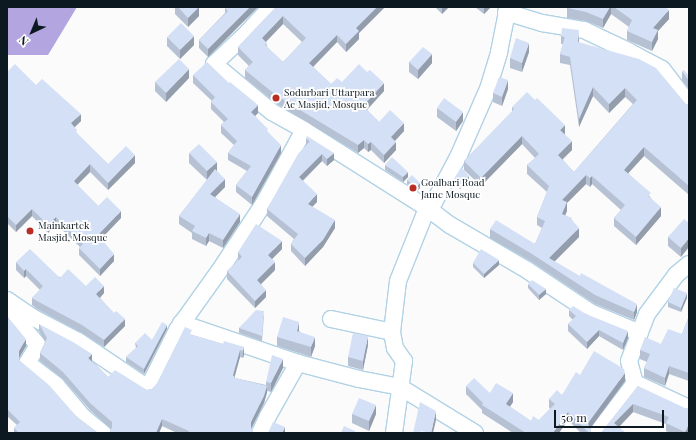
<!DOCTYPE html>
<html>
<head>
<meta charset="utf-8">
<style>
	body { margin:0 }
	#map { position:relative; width:696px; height:440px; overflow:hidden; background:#fbfbfb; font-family:"Playfair Display",serif }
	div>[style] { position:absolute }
	.water>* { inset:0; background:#b3a5e0 }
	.roads { filter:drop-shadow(1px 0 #b1d2e5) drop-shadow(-1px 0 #b1d2e5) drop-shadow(0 1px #b1d2e5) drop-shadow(0 -1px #b1d2e5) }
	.street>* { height:16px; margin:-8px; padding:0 8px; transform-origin:8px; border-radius:8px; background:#fff }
	.wall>* { inset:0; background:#b6c1d4 }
	.shaded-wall>* { inset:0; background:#949dac }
	.building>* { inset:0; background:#d4e0f6 }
	.dots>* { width:11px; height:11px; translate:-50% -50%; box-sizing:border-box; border:2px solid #fff; border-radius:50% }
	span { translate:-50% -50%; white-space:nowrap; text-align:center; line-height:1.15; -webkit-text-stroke:3.5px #fff; paint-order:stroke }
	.poi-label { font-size:10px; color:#0d1920 }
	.left { translate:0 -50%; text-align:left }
	.frame { position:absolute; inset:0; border:8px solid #0d1920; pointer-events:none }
	.north { position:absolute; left:12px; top:12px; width:40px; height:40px; -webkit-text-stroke:3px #fff; paint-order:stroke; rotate:224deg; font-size:11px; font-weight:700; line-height:16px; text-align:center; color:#0d1920 }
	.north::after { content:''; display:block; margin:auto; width:14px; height:18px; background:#0d1920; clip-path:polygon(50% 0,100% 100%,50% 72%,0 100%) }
	.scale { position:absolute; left:554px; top:410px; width:110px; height:18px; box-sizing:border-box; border:2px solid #0d1920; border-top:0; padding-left:5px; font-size:12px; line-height:14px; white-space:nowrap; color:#0d1920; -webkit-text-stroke:3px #fff; paint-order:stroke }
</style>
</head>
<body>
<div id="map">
	<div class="water">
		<i style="clip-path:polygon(7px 7px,77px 7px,48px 55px,7px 55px)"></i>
	</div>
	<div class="roads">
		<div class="street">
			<i style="left:271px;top:7px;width:34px;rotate:133deg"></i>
			<i style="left:248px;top:32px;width:47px;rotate:136.7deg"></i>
			<i style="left:214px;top:64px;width:75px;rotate:39.6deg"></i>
			<i style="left:272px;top:112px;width:37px;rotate:29deg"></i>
			<i style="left:304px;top:130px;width:149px;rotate:32.4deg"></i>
			<i style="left:430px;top:210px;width:62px;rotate:-62.2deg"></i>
			<i style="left:459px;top:155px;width:72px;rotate:-66.3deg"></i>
			<i style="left:488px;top:89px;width:39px;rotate:-73deg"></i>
			<i style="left:499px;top:52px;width:46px;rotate:-78.7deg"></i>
			<i style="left:506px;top:12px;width:38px;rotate:17deg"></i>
			<i style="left:542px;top:23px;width:43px;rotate:9.5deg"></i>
			<i style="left:584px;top:30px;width:49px;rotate:25.5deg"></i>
			<i style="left:628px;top:51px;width:38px;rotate:28deg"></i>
			<i style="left:662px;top:69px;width:44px;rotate:52.4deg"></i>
			<i style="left:689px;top:264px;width:17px;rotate:140deg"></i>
			<i style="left:676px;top:275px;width:49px;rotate:126.6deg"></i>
			<i style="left:647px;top:314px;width:50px;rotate:111deg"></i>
			<i style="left:629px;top:361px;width:23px;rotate:75deg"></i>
			<i style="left:635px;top:383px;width:60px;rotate:24.8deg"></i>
			<i style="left:7px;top:300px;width:30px;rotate:34deg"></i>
			<i style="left:32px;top:317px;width:52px;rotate:27.6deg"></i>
			<i style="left:78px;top:341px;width:84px;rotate:33.9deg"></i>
			<i style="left:148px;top:388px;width:65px;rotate:-63.4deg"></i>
			<i style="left:177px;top:330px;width:77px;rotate:-54.5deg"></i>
			<i style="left:222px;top:267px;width:77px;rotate:-56.7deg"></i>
			<i style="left:264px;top:203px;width:83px;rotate:-61.3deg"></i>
			<i style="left:7px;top:309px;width:48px;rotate:49.3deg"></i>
			<i style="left:38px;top:345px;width:21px;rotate:121deg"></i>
			<i style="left:27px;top:363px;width:36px;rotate:37deg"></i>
			<i style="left:56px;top:385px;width:42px;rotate:49.8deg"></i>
			<i style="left:83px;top:417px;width:26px;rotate:39deg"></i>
			<i style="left:331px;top:319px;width:62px;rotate:12deg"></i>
			<i style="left:181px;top:323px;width:124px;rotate:18.9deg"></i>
			<i style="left:298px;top:363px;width:63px;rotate:14.7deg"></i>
			<i style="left:359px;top:379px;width:42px;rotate:11deg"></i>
			<i style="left:400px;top:387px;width:88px;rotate:31.5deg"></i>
			<i style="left:260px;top:433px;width:19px;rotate:-65deg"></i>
			<i style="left:268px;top:416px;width:61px;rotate:-60.5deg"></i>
			<i style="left:394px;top:433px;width:73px;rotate:-82.1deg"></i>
			<i style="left:404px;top:361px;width:16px;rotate:-125deg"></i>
			<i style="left:395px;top:348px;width:16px;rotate:-101deg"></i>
			<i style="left:392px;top:332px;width:51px;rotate:-83.3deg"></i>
			<i style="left:398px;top:281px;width:70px;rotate:-68.2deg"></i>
			<i style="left:424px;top:216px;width:8px;rotate:-45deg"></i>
			<i style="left:430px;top:210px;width:25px;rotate:37deg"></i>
			<i style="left:450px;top:225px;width:89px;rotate:30.3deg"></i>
			<i style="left:527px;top:270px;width:76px;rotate:33.7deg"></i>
			<i style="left:590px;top:312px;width:54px;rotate:22.8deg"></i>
			<i style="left:597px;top:433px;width:63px;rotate:-52.8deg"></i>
		</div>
	</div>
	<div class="wall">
		<i style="clip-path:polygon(175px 7px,199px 7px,199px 16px,188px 27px,175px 14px)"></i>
		<i style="clip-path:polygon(226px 7px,258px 7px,208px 57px,199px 48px,199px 40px,225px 13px,225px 8px)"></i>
		<i style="clip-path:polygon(evenodd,276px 7px,385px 7px,359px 33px,359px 39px,346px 52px,337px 42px,313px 67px,331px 84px,342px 82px,384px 91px,367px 110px,379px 122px,404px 131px,395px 141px,396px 150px,384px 163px,371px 150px,368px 152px,364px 148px,358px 153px,277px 104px,245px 78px,245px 70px,249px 66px,238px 55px,238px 47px,276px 7px,283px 24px,302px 42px,283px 62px,267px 47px,266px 41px,283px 24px)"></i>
		<i style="clip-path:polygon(435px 7px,449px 7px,442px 14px)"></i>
		<i style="clip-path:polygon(475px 7px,491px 7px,484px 14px)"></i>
		<i style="clip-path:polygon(568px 7px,665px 7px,669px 19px,658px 31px,658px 39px,652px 51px,627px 40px,627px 31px,629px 27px,611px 14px,603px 28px,586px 21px,567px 18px,567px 8px)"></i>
		<i style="clip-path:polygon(561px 36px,579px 39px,579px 43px,686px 104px,689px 104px,689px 195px,644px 156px,628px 173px,651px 198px,661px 216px,636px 245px,614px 226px,614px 218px,621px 210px,592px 184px,590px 187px,586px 184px,567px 203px,567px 211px,565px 215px,572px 221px,579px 237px,554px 262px,637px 312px,634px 320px,595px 304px,532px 262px,490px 238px,490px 229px,535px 244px,542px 228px,537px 225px,537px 217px,547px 192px,527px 174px,527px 165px,535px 158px,522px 144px,481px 186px,464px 170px,464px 161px,512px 112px,512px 107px,565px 134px,564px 134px,572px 150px,562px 159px,574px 172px,633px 104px,625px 97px,609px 113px,593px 96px,579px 127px,570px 65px,560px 63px,560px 54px,563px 44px,561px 44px)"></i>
		<i style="clip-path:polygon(167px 37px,194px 45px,180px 59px,167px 46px)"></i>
		<i style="clip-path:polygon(529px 52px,522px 72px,510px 68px,510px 58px)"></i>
		<i style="clip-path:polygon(409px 62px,432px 63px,418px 79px,409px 72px)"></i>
		<i style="clip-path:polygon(682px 71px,689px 76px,689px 89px,682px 80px)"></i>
		<i style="clip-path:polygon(7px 72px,36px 85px,81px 121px,74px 127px,77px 134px,108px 164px,135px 163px,108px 190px,90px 172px,77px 185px,98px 206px,121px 218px,101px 239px,114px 261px,100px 276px,79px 255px,79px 248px,80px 247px,56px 224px,48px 233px,32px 216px,16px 232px,7px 223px)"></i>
		<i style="clip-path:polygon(193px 75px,258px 113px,255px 116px,268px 133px,281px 153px,252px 205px,236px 192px,236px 185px,247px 171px,228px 160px,228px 153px,234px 145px,221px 133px,221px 125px,224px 122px,211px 109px,211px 102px,212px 101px,193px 83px)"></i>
		<i style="clip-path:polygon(189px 78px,166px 102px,155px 91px,155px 82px)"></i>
		<i style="clip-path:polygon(508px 89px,502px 106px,493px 102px,493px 93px)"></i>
		<i style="clip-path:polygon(437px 108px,463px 121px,456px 131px,437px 117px)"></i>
		<i style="clip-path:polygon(306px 138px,334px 160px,327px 166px,322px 161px,303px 181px,317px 202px,312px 207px,335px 228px,323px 247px,305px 266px,291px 251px,291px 244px,294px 239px,267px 216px,267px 209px,306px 145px)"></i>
		<i style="clip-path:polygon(189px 153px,217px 171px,225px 187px,215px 197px,240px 222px,223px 248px,209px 241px,206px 246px,192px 239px,192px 233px,179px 224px,179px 216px,207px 180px,189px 163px)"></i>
		<i style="clip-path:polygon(385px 165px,408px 177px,403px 182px,385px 170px)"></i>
		<i style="clip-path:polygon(454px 179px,469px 180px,460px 189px,454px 184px)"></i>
		<i style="clip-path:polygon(407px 180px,420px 188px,417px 191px,407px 184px)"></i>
		<i style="clip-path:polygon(689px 223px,681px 257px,668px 246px,668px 237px)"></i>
		<i style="clip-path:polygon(282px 249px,272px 259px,275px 270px,261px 284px,266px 297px,255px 308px,227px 279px,227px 271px,238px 261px,238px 252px)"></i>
		<i style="clip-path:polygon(16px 262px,86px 286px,104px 293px,100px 298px,125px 326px,104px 347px,82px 333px,37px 309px,32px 305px,32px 298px,40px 290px,26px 276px,24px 278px,16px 270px)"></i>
		<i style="clip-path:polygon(473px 263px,499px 265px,484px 278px,473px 267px)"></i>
		<i style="clip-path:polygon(528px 284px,546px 294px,539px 300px,528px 288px)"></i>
		<i style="clip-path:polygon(687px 298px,681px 312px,668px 307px,668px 302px)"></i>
		<i style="clip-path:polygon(569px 310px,586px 314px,628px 338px,623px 350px,599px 336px,587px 349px,568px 331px,568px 324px,573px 320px,569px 316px)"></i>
		<i style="clip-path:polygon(264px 315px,262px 341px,239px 333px,239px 328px)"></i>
		<i style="clip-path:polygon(7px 316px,26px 346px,19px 358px,19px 360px,77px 417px,98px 433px,14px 433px,14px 428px,17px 425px,7px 416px)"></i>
		<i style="clip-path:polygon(689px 316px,689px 381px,669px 374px,665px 386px,644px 377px,644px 368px,647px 362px,640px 359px,640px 350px,661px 344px,682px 334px)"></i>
		<i style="clip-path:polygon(39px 324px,92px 361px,108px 377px,147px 390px,152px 389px,156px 385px,192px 335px,223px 344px,244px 347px,244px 355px,243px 358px,240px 357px,234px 377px,235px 378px,266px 385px,266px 382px,283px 368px,271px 392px,267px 391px,264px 403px,251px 429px,253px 433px,177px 433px,162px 426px,159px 433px,107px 433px,110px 432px,111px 429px,90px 410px,63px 379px,40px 361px,40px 353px,45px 342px,39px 331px)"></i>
		<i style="clip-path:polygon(167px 329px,144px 374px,126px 362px,126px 357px,136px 348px,135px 343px,152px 340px)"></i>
		<i style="clip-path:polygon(299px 331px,315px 346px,311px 357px,277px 346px,277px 337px)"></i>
		<i style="clip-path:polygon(368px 345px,363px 370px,348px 366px,348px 357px)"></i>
		<i style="clip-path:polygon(580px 375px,625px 381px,590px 429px,591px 432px,597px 433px,581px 433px,568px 420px,559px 433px,513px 433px,482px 413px,482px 410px,466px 394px,466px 386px,490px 393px,513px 402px,510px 407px,531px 421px,539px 420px,550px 409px,549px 407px,549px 399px,562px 395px)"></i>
		<i style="clip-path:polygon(638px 386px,689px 432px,688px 433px,670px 433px,666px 431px,666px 424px,633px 412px,619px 427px,601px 433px)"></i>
		<i style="clip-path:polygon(352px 414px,376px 414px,369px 431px,352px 423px)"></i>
	</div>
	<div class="shaded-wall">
		<i style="clip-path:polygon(199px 7px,199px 16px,188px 27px,188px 18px)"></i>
		<i style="clip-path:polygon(250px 7px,258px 7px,208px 57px,208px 49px)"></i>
		<i style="clip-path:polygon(377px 7px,385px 7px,359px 33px,359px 39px,346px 52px,346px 44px,356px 28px)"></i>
		<i style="clip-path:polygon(442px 7px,449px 7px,442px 14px)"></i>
		<i style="clip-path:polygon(484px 7px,491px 7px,484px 14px)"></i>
		<i style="clip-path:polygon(610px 7px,611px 7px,611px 14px,603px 28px,603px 19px)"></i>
		<i style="clip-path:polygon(669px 10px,669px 19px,658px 31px,658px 39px,652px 51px,652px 42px,653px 28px)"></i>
		<i style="clip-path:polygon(283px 16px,283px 24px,262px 46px,262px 38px)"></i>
		<i style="clip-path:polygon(579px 30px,579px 39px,578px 51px,578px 42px)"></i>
		<i style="clip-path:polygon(337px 35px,337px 42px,309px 71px,309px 63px)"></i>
		<i style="clip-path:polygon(194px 36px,194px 45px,180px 59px,180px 50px)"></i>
		<i style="clip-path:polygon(529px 43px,529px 52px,522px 72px,522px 63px)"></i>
		<i style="clip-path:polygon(432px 54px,432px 63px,418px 79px,418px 70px)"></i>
		<i style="clip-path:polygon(189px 69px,189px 78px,166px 102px,166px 93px)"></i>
		<i style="clip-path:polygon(508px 80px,508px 89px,502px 106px,502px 97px)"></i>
		<i style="clip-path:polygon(384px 83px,384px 91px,363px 114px,363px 106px)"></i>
		<i style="clip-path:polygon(593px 87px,593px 96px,579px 127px,579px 119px)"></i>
		<i style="clip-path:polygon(625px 88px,625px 97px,609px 113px,609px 104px)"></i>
		<i style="clip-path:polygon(258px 105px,258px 113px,251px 120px,251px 112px)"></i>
		<i style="clip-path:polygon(463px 112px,463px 121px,456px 131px,456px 122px)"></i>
		<i style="clip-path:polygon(81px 114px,81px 121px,71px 131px,71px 123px)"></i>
		<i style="clip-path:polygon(404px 123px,404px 131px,391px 145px,391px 137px)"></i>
		<i style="clip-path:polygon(565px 125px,565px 134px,560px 138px,560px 130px)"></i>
		<i style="clip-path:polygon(522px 136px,522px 144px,481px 186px,481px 178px)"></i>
		<i style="clip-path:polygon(364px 140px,364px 148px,358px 153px,358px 145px)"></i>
		<i style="clip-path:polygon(572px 141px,572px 150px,558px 164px,558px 155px)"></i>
		<i style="clip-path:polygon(371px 142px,371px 150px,368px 152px,368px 144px)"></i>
		<i style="clip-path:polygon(396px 142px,396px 150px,384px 163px,384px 155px)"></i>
		<i style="clip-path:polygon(281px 145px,281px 153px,252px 205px,252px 197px)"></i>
		<i style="clip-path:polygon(644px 147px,644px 156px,624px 178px,624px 170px)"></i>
		<i style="clip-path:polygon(334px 153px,334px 160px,327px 166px,327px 159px)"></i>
		<i style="clip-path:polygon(322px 154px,322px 161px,299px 184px,299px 177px)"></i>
		<i style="clip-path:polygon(135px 155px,135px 163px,108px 190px,108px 183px)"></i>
		<i style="clip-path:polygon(217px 162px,217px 171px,207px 180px,207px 171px)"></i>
		<i style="clip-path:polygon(90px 164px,90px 172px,74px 188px,74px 181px)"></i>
		<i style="clip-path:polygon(408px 172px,408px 177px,403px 182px,403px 177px)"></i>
		<i style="clip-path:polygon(586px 175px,586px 184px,567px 203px,567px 211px,562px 223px,562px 200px)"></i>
		<i style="clip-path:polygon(469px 176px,469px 180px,460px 189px,460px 185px)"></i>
		<i style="clip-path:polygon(592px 176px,592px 184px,590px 187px,590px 178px)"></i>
		<i style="clip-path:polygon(225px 179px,225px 187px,210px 202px,210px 194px)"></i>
		<i style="clip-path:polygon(420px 183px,420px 188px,417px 191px,417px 186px)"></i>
		<i style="clip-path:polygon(317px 194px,317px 202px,308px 211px,308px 204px)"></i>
		<i style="clip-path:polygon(661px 207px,661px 216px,636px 245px,636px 237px)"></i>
		<i style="clip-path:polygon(32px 209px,32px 216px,16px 232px,16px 225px)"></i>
		<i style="clip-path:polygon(121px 211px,121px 218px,98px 242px,98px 235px)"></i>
		<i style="clip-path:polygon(240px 214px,240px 222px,223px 248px,223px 240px)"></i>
		<i style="clip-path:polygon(56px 217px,56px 224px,48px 233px,48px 225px)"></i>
		<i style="clip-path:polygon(335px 220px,335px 228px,323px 247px,305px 266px,305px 258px)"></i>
		<i style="clip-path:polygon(579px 228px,579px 237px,550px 266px,549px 258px)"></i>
		<i style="clip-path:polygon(209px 233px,209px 241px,206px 246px,206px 238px)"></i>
		<i style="clip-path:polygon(689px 238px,689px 247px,681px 257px,681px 248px)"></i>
		<i style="clip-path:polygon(282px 241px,282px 249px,268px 263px,268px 255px)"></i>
		<i style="clip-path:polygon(114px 254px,114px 261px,100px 276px,100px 269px)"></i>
		<i style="clip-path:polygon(499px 260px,499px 265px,484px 278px,484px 274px)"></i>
		<i style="clip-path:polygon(275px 262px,275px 270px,257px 288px,257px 280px)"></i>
		<i style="clip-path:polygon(26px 269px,26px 276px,24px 278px,24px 271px)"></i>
		<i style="clip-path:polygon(104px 286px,104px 293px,96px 302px,96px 294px)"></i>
		<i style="clip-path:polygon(546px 289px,546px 294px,539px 300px,539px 295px)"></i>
		<i style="clip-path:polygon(266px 290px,266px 297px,255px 308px,255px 301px)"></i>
		<i style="clip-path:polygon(687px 293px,687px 298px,681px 312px,681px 308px)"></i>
		<i style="clip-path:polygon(637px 304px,637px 312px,634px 320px,634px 312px)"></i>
		<i style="clip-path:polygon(125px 319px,125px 326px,104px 347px,104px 340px)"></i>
		<i style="clip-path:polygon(299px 322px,299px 331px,297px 340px,297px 331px)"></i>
		<i style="clip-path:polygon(167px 325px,167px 329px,144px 374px,144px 369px)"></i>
		<i style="clip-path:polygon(599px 330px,599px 336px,587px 349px,587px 342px)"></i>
		<i style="clip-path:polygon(628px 331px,628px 338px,623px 350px,623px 343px)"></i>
		<i style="clip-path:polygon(368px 336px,368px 345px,363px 370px,363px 361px)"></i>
		<i style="clip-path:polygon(315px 337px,315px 346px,311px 357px,311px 347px)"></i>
		<i style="clip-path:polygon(26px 339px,26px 346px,19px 358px,19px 351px)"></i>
		<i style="clip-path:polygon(244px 347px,244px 355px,243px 358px,243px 351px)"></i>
		<i style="clip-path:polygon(240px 350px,240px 357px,233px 383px,233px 375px)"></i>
		<i style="clip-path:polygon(92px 354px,92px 362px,88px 358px)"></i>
		<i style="clip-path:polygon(283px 359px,283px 368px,271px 392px,271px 383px)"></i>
		<i style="clip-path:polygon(669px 366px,669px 374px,665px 386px,665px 378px)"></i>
		<i style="clip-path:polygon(625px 373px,625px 381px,588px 431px,588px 423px)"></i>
		<i style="clip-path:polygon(267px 386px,267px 393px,264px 403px,251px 429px,251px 422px)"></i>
		<i style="clip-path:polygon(513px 393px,513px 402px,506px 412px,506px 404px)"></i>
		<i style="clip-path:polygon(633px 404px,633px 412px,614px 432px,614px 423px)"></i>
		<i style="clip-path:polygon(376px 405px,376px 414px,369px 431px,369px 421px)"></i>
		<i style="clip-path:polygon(436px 411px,436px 420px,433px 433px,431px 433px)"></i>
		<i style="clip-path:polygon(568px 412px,568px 420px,559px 433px,553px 433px)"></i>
		<i style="clip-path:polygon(162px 419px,162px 426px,159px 433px,156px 433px)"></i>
		<i style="clip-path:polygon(689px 423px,689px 432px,688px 433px,685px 433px)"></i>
		<i style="clip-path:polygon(285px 427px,285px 432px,284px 433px,282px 433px)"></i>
	</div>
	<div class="building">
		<i style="clip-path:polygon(178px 7px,199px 7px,188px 18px)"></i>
		<i style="clip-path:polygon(226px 7px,250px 7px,208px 49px,199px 40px,228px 11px,225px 8px)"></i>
		<i style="clip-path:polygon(evenodd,276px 7px,377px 7px,356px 28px,359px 31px,346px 44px,337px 35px,309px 63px,331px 84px,337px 78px,342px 82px,359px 64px,367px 72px,370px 70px,384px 83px,363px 106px,379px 122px,390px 110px,404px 123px,391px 137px,396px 142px,384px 155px,371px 142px,368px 144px,364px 140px,358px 145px,277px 96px,245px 70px,253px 62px,238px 47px,276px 7px,283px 16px,306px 38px,283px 62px,265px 45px,267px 43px,262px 38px,283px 16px)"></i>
		<i style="clip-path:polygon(568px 7px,610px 7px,603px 19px,586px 12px,567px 8px)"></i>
		<i style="clip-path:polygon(614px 7px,665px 7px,669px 10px,653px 28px,658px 30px,652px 42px,627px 31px,632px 20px)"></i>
		<i style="clip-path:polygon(181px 23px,194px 36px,180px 50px,167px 37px)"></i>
		<i style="clip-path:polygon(562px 28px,579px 30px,578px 42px,639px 59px,656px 68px,686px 104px,689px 104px,689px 186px,644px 147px,624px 170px,651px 193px,648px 196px,661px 207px,636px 237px,614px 218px,625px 205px,592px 176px,590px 178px,586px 175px,562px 200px,567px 202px,562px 214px,572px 218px,572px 220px,579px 228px,549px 258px,580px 276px,581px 273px,637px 304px,634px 312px,595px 295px,532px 254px,490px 229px,496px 220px,535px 244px,545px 221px,537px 217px,549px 186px,527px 165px,539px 154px,522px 136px,481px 178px,464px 161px,514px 109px,512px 107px,527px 92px,535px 100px,537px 98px,565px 125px,560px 130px,572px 141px,558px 155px,574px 172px,637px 100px,625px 88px,609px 104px,593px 87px,579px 119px,570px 57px,560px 54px,565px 36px,561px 36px)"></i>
		<i style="clip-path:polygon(516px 38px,529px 43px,522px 63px,510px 58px)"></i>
		<i style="clip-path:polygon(423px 47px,432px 54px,418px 70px,409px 62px)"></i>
		<i style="clip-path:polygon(179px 59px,189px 69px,166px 93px,155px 82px)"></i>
		<i style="clip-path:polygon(207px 62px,229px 83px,230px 82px,258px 105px,251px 112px,268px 129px,267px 131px,281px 145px,252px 197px,236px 185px,251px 166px,228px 153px,237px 141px,221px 125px,228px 119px,211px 102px,215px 97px,193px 75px)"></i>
		<i style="clip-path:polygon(15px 64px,36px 85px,42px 79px,81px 114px,71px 123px,77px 130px,76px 132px,108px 164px,126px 146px,135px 155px,108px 183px,90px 164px,74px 181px,98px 206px,107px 197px,121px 211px,98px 235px,114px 254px,100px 269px,79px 248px,83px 244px,56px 217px,48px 225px,32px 209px,16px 225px,7px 216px,7px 72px)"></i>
		<i style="clip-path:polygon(684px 70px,689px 76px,689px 81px,682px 71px)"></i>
		<i style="clip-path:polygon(499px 77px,508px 80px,502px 97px,493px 93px)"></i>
		<i style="clip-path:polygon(444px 98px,463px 112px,456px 122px,437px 108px)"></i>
		<i style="clip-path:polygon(307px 136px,334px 153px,327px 159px,322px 154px,299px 177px,317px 194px,308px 204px,335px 220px,323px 240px,305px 258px,291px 244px,298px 234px,267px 209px,298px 154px,310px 141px,306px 138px)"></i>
		<i style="clip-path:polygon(199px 144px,217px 162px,207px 171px,189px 153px)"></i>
		<i style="clip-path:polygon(392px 157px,408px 172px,403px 177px,385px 165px)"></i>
		<i style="clip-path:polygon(461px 167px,469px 176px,460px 185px,454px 179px)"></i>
		<i style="clip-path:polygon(215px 169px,225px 179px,210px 194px,240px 214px,223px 240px,209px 233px,206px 238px,192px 231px,195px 226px,179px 216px)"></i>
		<i style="clip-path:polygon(412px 175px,420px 183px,417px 186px,407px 180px)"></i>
		<i style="clip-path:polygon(684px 219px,689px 223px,689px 238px,681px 248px,668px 237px)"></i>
		<i style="clip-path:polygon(256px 224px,282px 241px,268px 255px,275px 262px,257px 280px,266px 290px,255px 301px,227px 271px,242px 257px,238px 252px)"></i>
		<i style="clip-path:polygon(30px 249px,60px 278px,68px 269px,86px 286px,95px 277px,104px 286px,96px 294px,114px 313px,116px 311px,125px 319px,104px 340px,82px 325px,37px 301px,32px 298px,43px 286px,26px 269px,24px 271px,16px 262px)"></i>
		<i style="clip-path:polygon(481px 249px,499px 260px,484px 274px,473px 263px)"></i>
		<i style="clip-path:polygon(532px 280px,546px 289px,539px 295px,528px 284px)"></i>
		<i style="clip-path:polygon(674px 288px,687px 293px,681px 308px,668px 302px)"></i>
		<i style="clip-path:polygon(573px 306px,586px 314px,628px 331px,623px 343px,599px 330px,587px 342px,568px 324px,576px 316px,569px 310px)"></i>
		<i style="clip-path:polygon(256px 310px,264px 311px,262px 336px,239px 328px)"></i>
		<i style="clip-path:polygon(7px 316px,26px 339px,19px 351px,19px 360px,49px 385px,77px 417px,98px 433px,19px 433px,14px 428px,20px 422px,7px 409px)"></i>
		<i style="clip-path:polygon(689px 316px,689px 373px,669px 366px,665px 378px,644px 368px,650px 354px,640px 350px,645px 337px,661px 344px,668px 329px,682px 334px)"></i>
		<i style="clip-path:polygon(283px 317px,299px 322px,297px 331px,315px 337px,311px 347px,277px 337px)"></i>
		<i style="clip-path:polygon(162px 322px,167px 325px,144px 369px,126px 357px,138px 346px,135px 343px,145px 333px,152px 340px)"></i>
		<i style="clip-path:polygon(39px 324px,73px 342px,92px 354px,88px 358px,108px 377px,115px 370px,147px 390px,152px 389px,156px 385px,185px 327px,192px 330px,190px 334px,223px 344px,224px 341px,244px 347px,243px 351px,240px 350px,233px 375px,235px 378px,267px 386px,264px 396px,251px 422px,251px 427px,253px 432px,250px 432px,250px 433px,188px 433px,189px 431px,162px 419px,156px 433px,107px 433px,110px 432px,112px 427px,112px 422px,90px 403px,63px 372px,40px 353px,47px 338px)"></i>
		<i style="clip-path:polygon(353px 333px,368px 336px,363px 361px,348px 357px)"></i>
		<i style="clip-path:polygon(594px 351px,624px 369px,625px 373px,588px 423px,591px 432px,597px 433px,589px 433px,568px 412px,553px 433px,526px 433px,482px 405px,483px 403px,466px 386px,474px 378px,490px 393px,496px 383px,513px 393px,506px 404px,531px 421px,533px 416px,539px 420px,555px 404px,549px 399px,557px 390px,562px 395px,576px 372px,580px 375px)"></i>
		<i style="clip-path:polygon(272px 355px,283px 359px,271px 383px,266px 382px)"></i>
		<i style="clip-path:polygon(638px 386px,685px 408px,689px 408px,689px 423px,685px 432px,666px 423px,669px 417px,633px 404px,614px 423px,626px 433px,601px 433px)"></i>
		<i style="clip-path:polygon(359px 398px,376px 405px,369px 421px,352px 414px)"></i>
		<i style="clip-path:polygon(420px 402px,436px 411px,431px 433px,421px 431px,421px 433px,413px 433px)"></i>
		<i style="clip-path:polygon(273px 422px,285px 427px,282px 433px,268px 433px)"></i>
		<i style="clip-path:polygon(344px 426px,355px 431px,355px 433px,341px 433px)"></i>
	</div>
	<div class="dots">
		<i style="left:276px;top:98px;background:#ba2d23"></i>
		<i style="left:413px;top:188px;background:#ba2d23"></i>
		<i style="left:30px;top:231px;background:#ba2d23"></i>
	</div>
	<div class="poi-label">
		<span class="left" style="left:284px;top:98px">Sodurbari Uttarpara<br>Ac Masjid, Mosque</span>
		<span class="left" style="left:421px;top:188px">Goalbari Road<br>Jame Mosque</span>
		<span class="left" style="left:38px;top:231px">Mainkartek<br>Masjid, Mosque</span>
	</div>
	<div class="frame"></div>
	<div class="north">N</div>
	<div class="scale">50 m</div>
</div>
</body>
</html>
